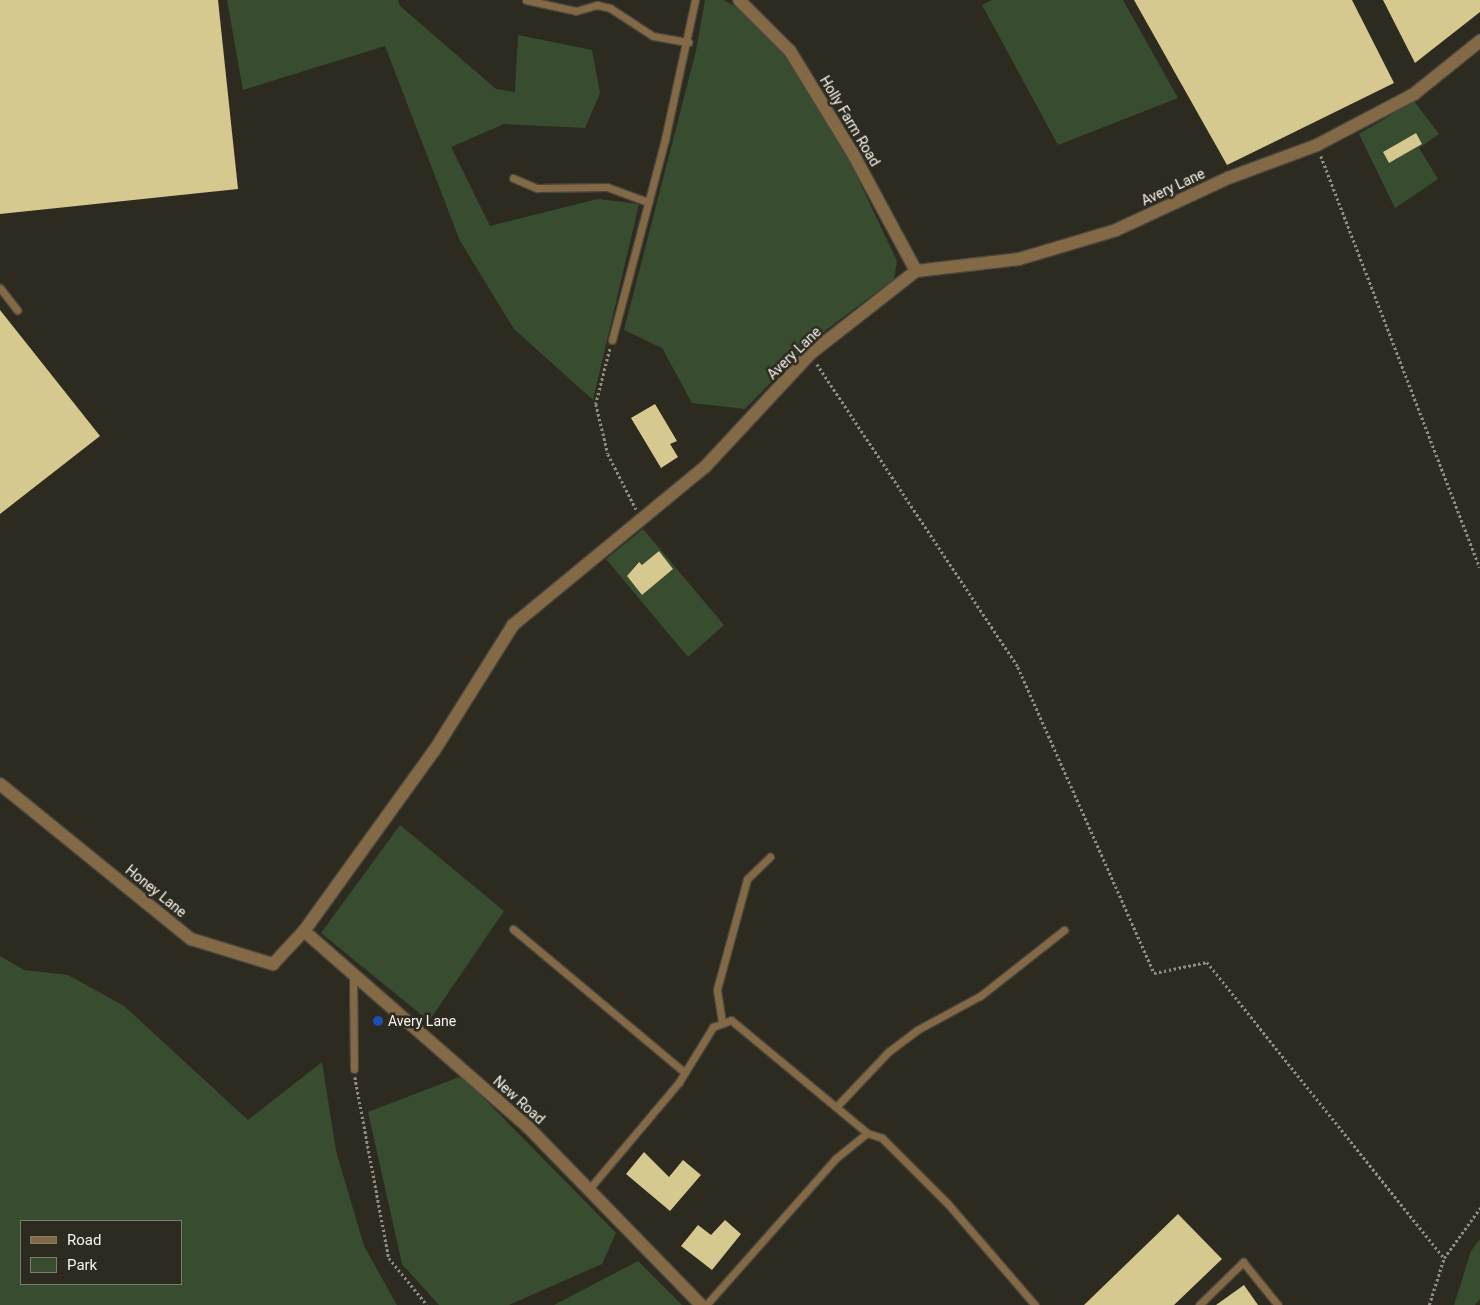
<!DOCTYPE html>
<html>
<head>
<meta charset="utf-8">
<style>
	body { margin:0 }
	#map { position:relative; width:1480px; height:1305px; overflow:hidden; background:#2d2a20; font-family:Roboto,sans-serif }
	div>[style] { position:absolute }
	.green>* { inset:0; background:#384d30 }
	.building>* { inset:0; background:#d6c990 }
	.path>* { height:2.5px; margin-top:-1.25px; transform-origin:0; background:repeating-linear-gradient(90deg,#908e85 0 2.5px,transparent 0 5px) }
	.roads { filter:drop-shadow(1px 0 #49463d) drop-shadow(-1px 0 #49463d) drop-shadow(0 1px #49463d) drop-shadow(0 -1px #49463d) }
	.service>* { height:7px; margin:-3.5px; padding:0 3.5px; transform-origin:3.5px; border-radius:3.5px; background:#836945 }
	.minor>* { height:12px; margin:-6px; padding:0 6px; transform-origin:6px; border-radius:6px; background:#836945 }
	.dots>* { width:14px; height:14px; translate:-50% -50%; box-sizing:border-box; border:2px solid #2d2a20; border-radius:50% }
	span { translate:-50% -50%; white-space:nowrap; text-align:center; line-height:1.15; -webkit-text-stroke:5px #2d2a20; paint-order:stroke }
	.street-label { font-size:14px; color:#f7f5ee }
	.poi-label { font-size:14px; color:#f7f5ee }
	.left { translate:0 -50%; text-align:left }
	.legend { position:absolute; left:20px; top:1220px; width:162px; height:65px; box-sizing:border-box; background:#2d2a20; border:1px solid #7e7b72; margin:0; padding:6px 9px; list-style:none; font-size:15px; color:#f7f5ee }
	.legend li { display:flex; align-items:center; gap:10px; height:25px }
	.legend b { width:25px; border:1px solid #7e7b72 }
</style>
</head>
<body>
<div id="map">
	<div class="green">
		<i style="clip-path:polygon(227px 0,398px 0,400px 6px,496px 89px,515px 92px,518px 35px,592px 50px,600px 93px,585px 128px,504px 124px,451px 147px,490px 226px,598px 199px,639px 204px,593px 400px,514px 329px,460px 241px,385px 46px,243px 90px)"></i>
		<i style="clip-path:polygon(705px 0,723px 0,737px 7px,782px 50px,844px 149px,897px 261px,894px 279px,810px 342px,745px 409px,692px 403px,662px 348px,624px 330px,696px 51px)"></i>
		<i style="clip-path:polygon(992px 0,1123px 0,1178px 98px,1058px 145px,982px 5px)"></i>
		<i style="clip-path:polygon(evenodd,1414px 101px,1439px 134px,1419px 148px,1438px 179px,1395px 208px,1359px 134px,1414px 101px,1415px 133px,1422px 144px,1389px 163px,1383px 152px,1415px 133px)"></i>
		<i style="clip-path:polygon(evenodd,643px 529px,724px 625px,688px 657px,606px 559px,643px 529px,659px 551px,673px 569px,642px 595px,627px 576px,638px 562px,642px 565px,659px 551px)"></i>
		<i style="clip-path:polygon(400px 825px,504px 911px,429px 1021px,321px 933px)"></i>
		<i style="clip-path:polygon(evenodd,0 956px,24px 970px,68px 975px,124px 1006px,248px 1120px,322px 1062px,336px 1151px,364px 1246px,397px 1305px,0 1305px,0 956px,21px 1221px,181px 1221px,181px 1284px,21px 1284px,21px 1221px)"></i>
		<i style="clip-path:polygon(462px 1076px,616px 1233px,602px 1264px,509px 1305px,439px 1305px,402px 1264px,368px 1112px)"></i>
		<i style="clip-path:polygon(1480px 1239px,1480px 1299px,1475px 1305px,1454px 1305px,1471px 1251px)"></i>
		<i style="clip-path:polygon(638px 1261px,682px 1305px,554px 1305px)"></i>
	</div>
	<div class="building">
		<i style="clip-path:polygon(0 0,218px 0,238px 189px,0 214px)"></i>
		<i style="clip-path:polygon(1134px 0,1352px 0,1394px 83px,1227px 165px)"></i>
		<i style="clip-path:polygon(1383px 0,1480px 0,1480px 12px,1415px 63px)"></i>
		<i style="clip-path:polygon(1416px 133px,1422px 144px,1389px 163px,1383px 152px)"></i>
		<i style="clip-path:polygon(0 310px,100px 436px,0 514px)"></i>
		<i style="clip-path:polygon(655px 404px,677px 441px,670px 444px,678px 457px,661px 468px,631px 418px)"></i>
		<i style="clip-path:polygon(659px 551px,673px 569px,642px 595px,627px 576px,639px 562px,642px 565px)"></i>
		<i style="clip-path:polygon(644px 1152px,669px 1177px,683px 1160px,701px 1175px,670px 1211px,626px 1174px)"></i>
		<i style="clip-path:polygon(1178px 1214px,1222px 1259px,1174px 1305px,1084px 1305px)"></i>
		<i style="clip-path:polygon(725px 1220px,741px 1234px,712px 1270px,681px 1246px,698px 1225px,711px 1235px)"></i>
		<i style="clip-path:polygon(1244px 1285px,1258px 1305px,1216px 1305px)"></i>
	</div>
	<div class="path">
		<i style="left:1321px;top:156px;width:441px;rotate:68.9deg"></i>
		<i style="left:610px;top:349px;width:57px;rotate:104.3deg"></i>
		<i style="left:596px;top:404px;width:51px;rotate:76.5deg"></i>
		<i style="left:608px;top:454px;width:62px;rotate:63deg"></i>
		<i style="left:817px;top:364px;width:364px;rotate:56.4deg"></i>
		<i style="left:1018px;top:667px;width:335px;rotate:66deg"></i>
		<i style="left:1154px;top:973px;width:54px;rotate:-11.7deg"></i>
		<i style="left:1207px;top:962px;width:379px;rotate:51.3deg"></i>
		<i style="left:355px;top:1077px;width:184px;rotate:79.4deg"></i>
		<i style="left:389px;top:1258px;width:60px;rotate:51deg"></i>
		<i style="left:1429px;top:1305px;width:49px;rotate:-72.3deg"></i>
		<i style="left:1444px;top:1258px;width:62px;rotate:-54.2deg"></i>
	</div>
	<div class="roads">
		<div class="service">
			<i style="left:526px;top:0;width:51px;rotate:12.4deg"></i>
			<i style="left:576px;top:11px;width:22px;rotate:-16deg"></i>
			<i style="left:597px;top:5px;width:13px;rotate:13deg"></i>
			<i style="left:610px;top:8px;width:51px;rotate:33.1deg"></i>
			<i style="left:653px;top:36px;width:36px;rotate:10deg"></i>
			<i style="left:513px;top:178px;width:26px;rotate:23deg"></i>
			<i style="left:537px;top:188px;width:70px;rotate:-0.8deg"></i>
			<i style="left:607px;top:187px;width:44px;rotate:20.1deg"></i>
			<i style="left:0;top:288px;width:28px;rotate:52deg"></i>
			<i style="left:612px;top:340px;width:208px;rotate:-75.2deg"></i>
			<i style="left:665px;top:139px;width:142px;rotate:-77.8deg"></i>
			<i style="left:513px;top:929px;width:224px;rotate:39.9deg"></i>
			<i style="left:353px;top:974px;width:95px;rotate:89.4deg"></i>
			<i style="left:722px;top:1022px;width:33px;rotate:-99deg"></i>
			<i style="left:717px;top:989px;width:114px;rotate:-74.7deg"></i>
			<i style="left:747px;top:879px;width:32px;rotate:-44deg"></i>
			<i style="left:836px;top:1107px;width:76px;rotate:-46.6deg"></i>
			<i style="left:888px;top:1052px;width:36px;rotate:-37deg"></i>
			<i style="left:917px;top:1030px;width:72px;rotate:-28.4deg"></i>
			<i style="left:980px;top:996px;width:107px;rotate:-38.2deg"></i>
			<i style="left:589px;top:1189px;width:140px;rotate:-49.9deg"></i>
			<i style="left:679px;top:1082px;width:65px;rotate:-58.3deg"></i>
			<i style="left:713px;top:1027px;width:19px;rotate:-21deg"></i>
			<i style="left:731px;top:1020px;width:177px;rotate:39.7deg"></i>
			<i style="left:706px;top:1305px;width:195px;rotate:-48.5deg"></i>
			<i style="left:835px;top:1159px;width:41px;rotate:-39.1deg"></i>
			<i style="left:867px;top:1133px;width:16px;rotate:18deg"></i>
			<i style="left:882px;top:1138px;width:93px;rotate:45deg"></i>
			<i style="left:948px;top:1204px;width:133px;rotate:49.3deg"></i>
			<i style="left:1199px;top:1305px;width:62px;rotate:-44.3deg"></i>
			<i style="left:1243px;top:1262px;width:55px;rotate:50.9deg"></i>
		</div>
		<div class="minor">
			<i style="left:739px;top:0;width:72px;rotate:45deg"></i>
			<i style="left:790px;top:51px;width:119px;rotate:58.5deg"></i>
			<i style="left:852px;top:152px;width:135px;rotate:61.7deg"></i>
			<i style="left:0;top:784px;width:246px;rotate:39.1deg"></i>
			<i style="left:191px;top:939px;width:86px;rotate:17deg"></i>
			<i style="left:273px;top:964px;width:45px;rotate:-46.8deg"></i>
			<i style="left:304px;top:931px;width:222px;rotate:-54.2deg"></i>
			<i style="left:434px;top:751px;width:149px;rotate:-57.9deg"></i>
			<i style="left:513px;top:625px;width:249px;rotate:-39.5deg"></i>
			<i style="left:705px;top:467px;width:154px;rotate:-47.1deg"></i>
			<i style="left:810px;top:354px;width:135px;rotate:-38.1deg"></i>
			<i style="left:916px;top:271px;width:104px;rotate:-6.6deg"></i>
			<i style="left:1019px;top:259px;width:101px;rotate:-16.6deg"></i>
			<i style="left:1116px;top:230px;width:123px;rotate:-24.9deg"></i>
			<i style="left:1228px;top:178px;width:95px;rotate:-20.3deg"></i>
			<i style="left:1317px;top:145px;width:110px;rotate:-27.7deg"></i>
			<i style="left:1414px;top:94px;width:85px;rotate:-38.8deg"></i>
			<i style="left:304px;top:931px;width:298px;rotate:41.2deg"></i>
			<i style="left:528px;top:1127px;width:248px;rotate:45.8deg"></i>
		</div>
	</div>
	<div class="dots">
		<i style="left:378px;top:1021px;background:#1a4fb4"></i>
	</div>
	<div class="street-label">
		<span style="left:850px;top:121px;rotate:59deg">Holly Farm Road</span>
		<span style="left:1173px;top:187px;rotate:-25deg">Avery Lane</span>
		<span style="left:794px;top:353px;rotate:-44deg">Avery Lane</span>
		<span style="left:156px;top:891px;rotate:39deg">Honey Lane</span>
		<span style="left:519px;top:1100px;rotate:42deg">New Road</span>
	</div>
	<div class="poi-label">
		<span class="left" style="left:388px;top:1021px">Avery Lane</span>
	</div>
	<ul class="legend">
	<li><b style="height:6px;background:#836945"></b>Road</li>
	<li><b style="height:14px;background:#384d30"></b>Park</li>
	</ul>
</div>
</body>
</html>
